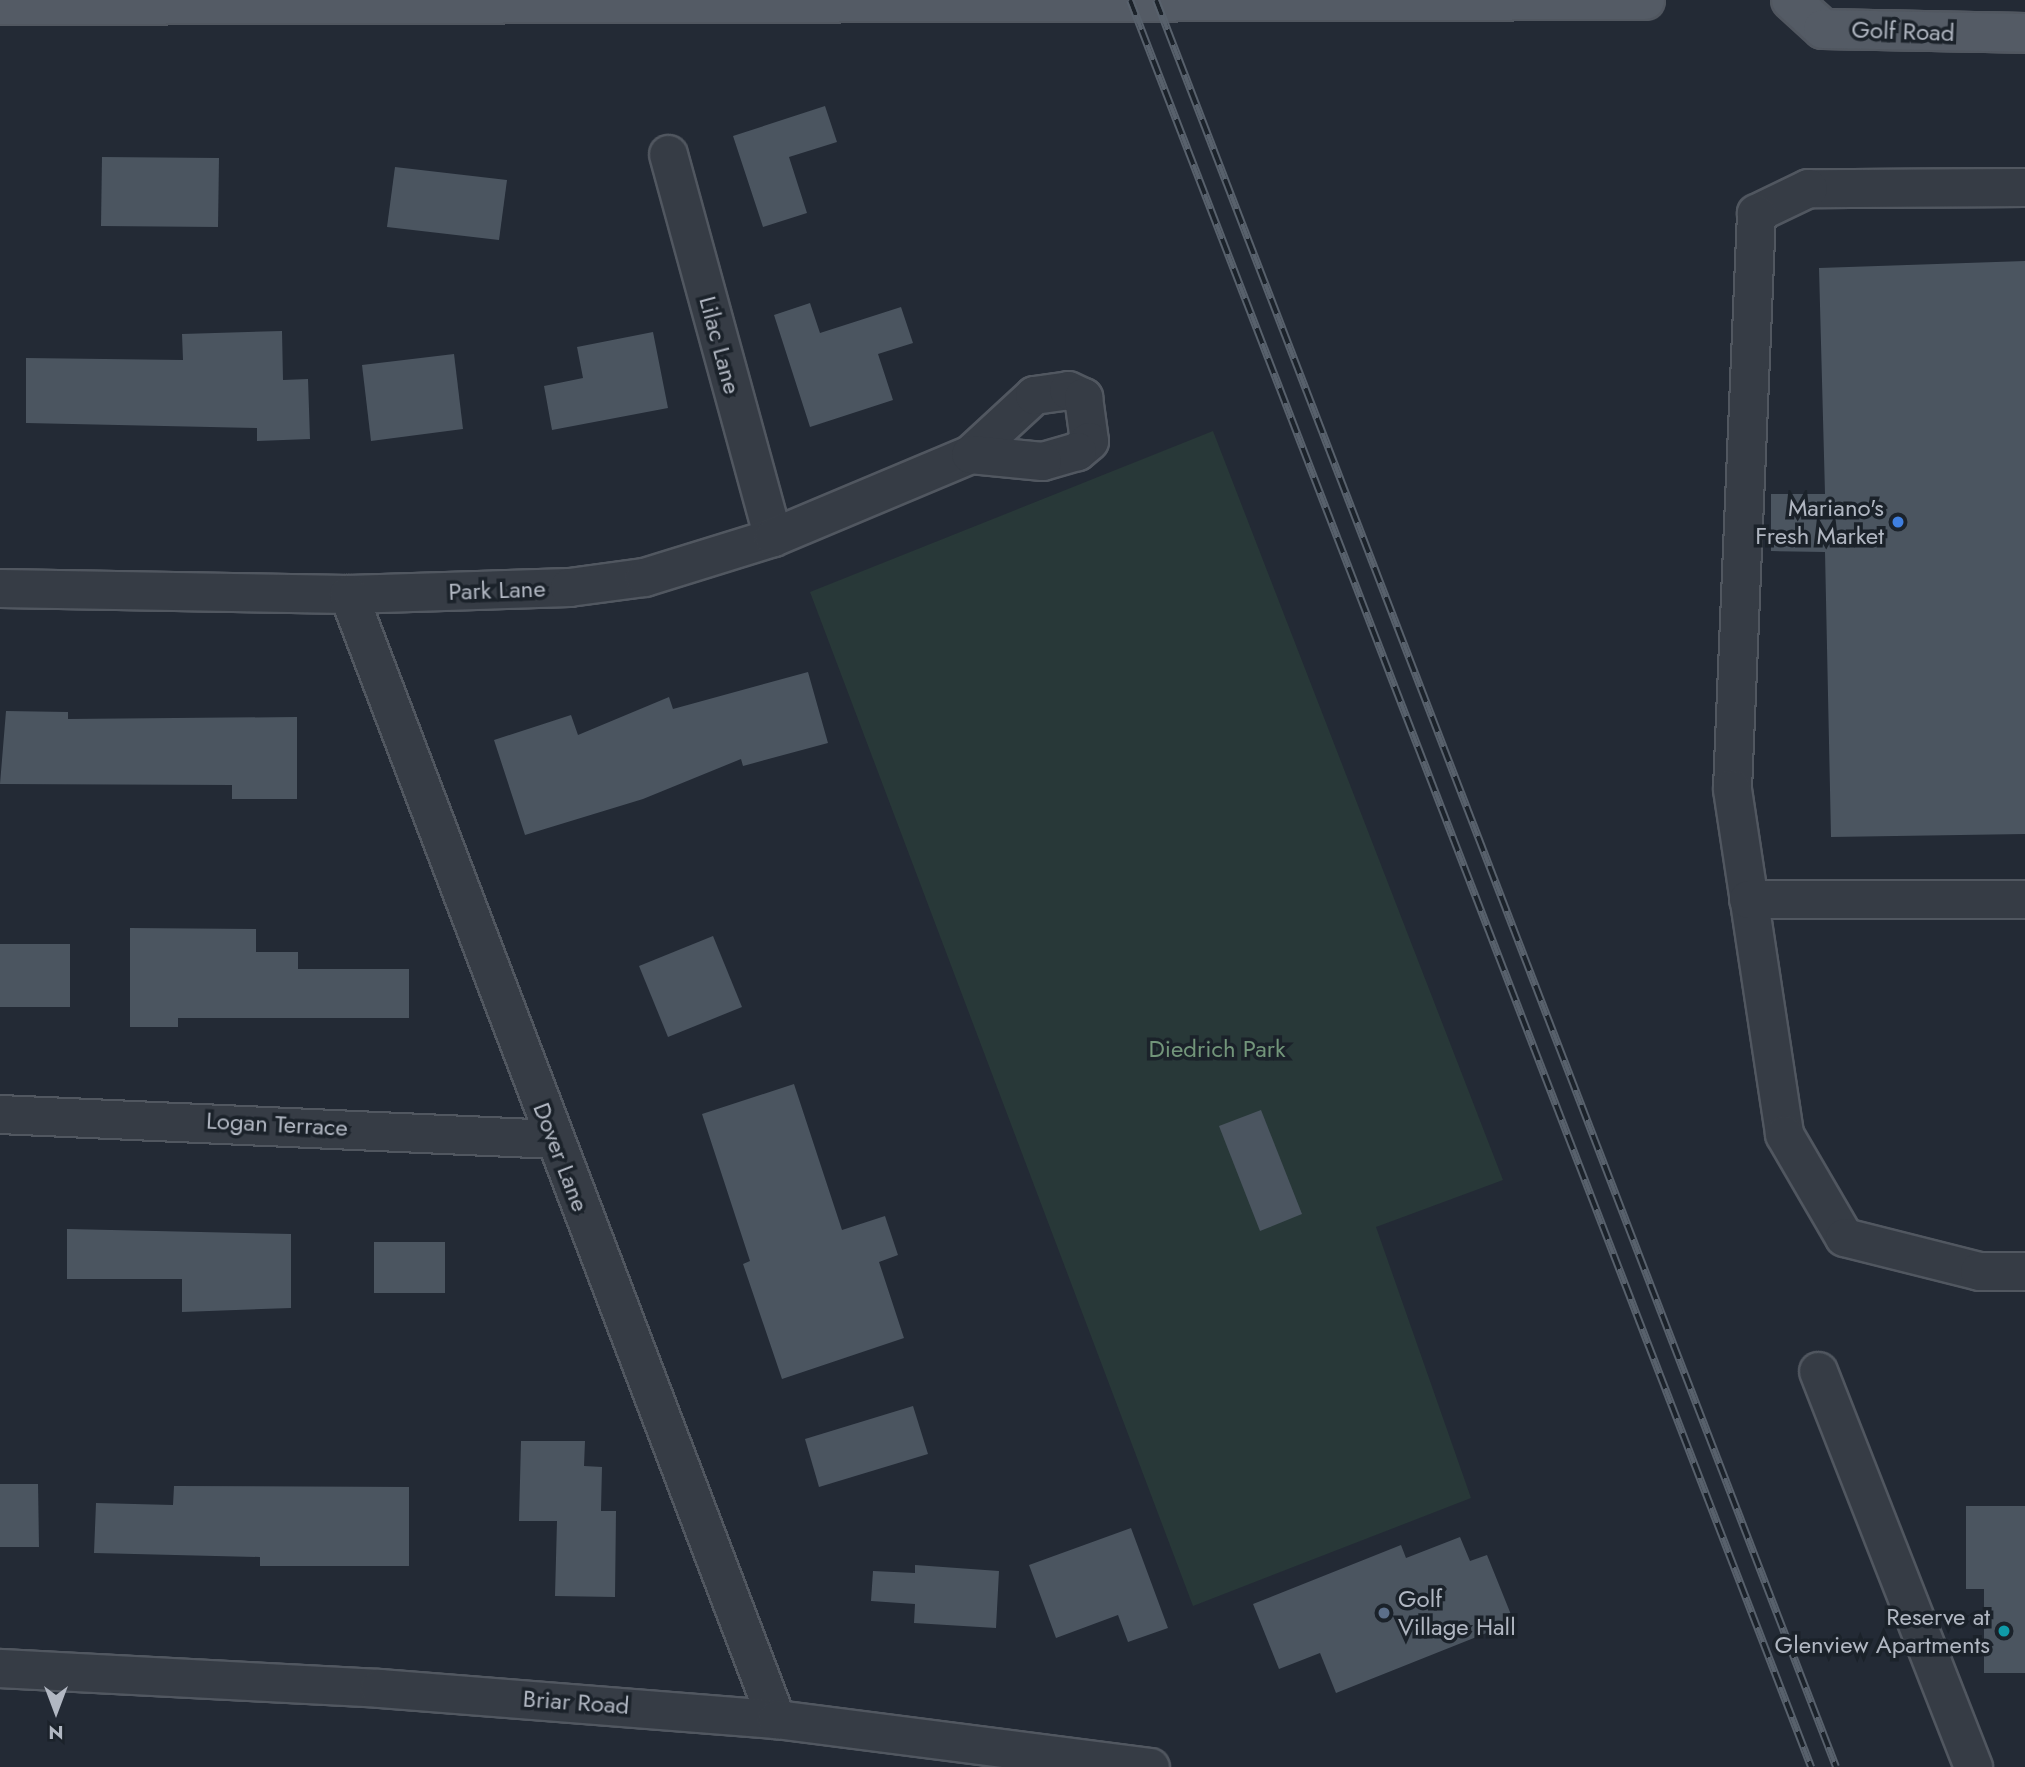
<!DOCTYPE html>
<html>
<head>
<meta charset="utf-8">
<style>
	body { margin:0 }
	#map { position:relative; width:2025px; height:1767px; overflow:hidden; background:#232a35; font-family:Jost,sans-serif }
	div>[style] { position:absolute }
	.green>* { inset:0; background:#283838 }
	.building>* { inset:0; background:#4b5560 }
	.roads { filter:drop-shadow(2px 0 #515760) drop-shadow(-2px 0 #515760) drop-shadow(0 2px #515760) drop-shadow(0 -2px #515760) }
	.minor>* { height:37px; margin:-18.5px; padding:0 18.5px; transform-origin:18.5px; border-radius:18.5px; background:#363c45 }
	.major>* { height:38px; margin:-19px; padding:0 19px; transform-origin:19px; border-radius:19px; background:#545b65 }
	.rail>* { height:8px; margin-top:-4px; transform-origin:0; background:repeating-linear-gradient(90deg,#1b222a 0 16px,#58616c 0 32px); box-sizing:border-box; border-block:2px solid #58616c }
	.dots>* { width:19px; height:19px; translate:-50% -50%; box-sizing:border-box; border:4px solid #1b222a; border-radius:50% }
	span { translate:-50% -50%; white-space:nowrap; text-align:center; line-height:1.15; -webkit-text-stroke:7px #1b222a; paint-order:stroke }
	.street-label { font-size:24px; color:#b1b7c2 }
	.poi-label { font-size:24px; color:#b1b7c2 }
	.right { translate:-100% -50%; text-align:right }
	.left { translate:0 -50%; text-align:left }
	.park-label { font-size:24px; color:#72957a }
	.north { position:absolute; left:21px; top:1676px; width:70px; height:70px; -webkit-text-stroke:5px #1b222a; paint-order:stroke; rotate:180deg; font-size:19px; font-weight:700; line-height:28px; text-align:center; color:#b1b7c2 }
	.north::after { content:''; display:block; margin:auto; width:24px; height:32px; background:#b1b7c2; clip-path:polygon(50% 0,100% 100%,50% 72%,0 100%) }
</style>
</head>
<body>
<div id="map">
	<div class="green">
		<i style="clip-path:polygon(1213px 431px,1503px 1180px,1376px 1227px,1471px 1498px,1193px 1606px,810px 592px)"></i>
	</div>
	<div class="building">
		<i style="clip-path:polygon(825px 106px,837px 142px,789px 157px,807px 213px,763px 227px,733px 136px)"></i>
		<i style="clip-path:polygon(102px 157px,219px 158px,218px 227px,101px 226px)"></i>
		<i style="clip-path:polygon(395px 167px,507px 180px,499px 240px,387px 227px)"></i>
		<i style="clip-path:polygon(2025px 261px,2025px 834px,1831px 837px,1825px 552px,1771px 551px,1771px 494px,1825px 494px,1819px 268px)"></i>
		<i style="clip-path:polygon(810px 303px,820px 333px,901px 307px,913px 343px,878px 354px,893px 400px,810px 427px,774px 315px)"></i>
		<i style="clip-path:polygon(282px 331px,283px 380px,308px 379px,310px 439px,257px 441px,257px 428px,26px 423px,26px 358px,183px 360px,182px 334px)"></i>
		<i style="clip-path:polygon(653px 332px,668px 408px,552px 430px,544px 386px,583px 378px,577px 347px)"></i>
		<i style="clip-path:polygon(454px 354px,463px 429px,371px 441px,362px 365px)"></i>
		<i style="clip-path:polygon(808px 672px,828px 743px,743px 766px,741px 759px,643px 799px,525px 835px,494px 740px,571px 715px,578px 735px,669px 697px,673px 709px)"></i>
		<i style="clip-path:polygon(6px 711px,68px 712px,68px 719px,297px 717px,297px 799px,232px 799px,232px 785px,0 784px)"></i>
		<i style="clip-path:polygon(130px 928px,256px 929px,256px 952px,298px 952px,298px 969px,409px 969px,409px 1018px,178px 1018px,178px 1027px,130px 1027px)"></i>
		<i style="clip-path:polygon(713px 936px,742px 1007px,668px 1037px,639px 966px)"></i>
		<i style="clip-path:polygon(0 944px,70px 944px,70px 1007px,0 1007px)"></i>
		<i style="clip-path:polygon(794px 1084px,842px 1230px,885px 1216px,898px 1255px,879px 1262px,904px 1338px,782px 1379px,743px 1264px,750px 1261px,702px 1114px)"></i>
		<i style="clip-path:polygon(1261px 1110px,1302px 1214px,1260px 1231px,1219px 1126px)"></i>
		<i style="clip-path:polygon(67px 1229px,291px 1234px,291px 1308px,182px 1312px,182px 1279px,67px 1279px)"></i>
		<i style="clip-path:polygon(374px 1242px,445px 1242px,445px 1293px,374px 1293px)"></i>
		<i style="clip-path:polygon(913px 1406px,928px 1454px,819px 1487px,805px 1439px)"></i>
		<i style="clip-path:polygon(521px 1441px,585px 1441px,584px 1466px,602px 1467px,601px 1511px,616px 1511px,615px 1597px,555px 1596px,557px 1521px,519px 1521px)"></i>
		<i style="clip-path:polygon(0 1484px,38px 1484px,39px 1547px,0 1547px)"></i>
		<i style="clip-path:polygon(174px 1486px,409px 1487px,409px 1566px,260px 1566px,260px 1557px,94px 1553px,96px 1503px,173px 1505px)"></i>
		<i style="clip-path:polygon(1966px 1506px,2025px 1506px,2025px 1673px,1984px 1673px,1984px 1589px,1966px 1589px)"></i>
		<i style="clip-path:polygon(1131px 1528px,1168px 1628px,1128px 1642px,1118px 1615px,1056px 1638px,1029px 1565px)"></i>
		<i style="clip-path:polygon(1460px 1537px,1470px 1561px,1487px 1555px,1514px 1622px,1336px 1693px,1320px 1653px,1279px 1669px,1253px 1604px,1401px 1545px,1406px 1558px)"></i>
		<i style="clip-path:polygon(915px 1565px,999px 1571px,996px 1628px,914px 1623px,915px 1604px,871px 1601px,873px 1571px,915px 1573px)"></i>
	</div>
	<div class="roads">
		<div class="minor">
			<i style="left:668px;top:154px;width:397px;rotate:74.7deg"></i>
			<i style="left:2025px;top:187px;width:217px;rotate:179.7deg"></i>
			<i style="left:1808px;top:188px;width:58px;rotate:154.3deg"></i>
			<i style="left:1756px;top:213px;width:576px;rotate:92.39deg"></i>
			<i style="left:1732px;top:789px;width:349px;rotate:81.4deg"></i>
			<i style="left:1784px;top:1134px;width:119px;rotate:59.8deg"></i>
			<i style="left:1844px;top:1237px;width:139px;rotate:14.1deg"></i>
			<i style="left:1979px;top:1271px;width:46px"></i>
			<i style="left:0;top:588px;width:348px;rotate:1deg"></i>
			<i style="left:348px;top:594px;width:221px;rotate:-1.8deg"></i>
			<i style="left:569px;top:587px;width:76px;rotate:-7.6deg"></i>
			<i style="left:644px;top:577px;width:135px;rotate:-17.2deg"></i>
			<i style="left:773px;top:537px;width:214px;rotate:-22.8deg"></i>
			<i style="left:970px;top:454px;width:87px;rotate:-42.7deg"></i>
			<i style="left:1034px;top:395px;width:34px;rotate:-8deg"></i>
			<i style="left:1068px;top:390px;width:17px;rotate:25deg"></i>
			<i style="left:1083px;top:397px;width:44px;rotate:82.2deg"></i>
			<i style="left:1089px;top:441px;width:16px;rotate:140deg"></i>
			<i style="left:1077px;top:451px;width:36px;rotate:164deg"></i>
			<i style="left:1042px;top:461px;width:72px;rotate:-174.4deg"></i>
			<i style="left:348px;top:594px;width:1204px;rotate:69.17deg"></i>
			<i style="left:1748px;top:899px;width:277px"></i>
			<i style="left:0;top:1114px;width:555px;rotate:2.58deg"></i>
			<i style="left:1818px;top:1371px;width:425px;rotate:68.6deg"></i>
			<i style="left:0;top:1668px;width:380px;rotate:3deg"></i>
			<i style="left:379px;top:1688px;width:398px;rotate:4.5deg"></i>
			<i style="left:776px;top:1719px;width:377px;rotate:7.3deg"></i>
		</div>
		<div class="major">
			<i style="left:1791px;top:0;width:43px;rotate:42.2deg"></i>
			<i style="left:1823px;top:29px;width:202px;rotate:1.1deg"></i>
			<i style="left:0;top:5px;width:1645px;rotate:-0.17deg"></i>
		</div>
	</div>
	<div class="rail">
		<i style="left:1130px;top:0;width:1894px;rotate:68.92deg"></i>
		<i style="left:1156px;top:0;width:1893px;rotate:68.95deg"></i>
	</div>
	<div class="dots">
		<i style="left:1898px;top:522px;background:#3f7fe0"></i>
		<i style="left:1384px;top:1613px;background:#5c6f8a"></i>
		<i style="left:2004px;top:1631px;background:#0f9aa8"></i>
	</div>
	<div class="street-label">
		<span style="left:1903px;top:31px;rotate:2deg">Golf Road</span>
		<span style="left:720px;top:345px;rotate:75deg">Lilac Lane</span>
		<span style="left:497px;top:590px;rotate:-2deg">Park Lane</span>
		<span style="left:277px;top:1124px;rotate:3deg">Logan Terrace</span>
		<span style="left:561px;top:1157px;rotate:69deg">Dover Lane</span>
		<span style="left:576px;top:1702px;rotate:4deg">Briar Road</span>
	</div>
	<div class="poi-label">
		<span class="right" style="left:1884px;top:522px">Mariano's<br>Fresh Market</span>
		<span class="left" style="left:1398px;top:1613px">Golf<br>Village Hall</span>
		<span class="right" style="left:1990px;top:1631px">Reserve at<br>Glenview Apartments</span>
	</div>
	<div class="park-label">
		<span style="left:1217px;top:1049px">Diedrich Park</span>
	</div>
	<div class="north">N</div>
</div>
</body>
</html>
